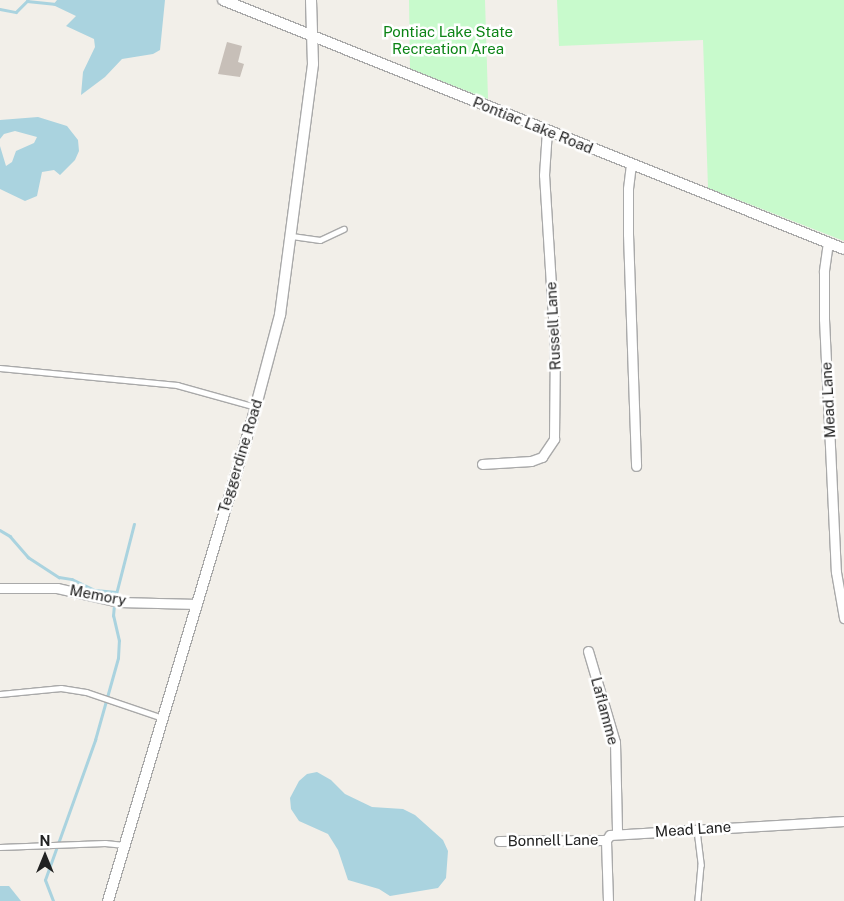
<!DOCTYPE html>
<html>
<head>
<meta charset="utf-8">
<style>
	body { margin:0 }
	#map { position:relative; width:844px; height:901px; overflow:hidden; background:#f2efe9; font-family:"Public Sans",sans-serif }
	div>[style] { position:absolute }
	.park>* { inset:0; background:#c8facc }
	.water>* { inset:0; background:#aad3df }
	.stream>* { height:2.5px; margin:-1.25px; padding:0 1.25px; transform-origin:1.25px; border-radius:1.25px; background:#aad3df }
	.building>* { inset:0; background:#c7bfb8 }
	.roads { filter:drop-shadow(1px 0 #a9a9a9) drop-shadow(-1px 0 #a9a9a9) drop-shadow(0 1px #a9a9a9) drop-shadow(0 -1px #a9a9a9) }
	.service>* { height:4.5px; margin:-2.25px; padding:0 2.25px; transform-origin:2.25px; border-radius:2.25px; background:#fff }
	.minor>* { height:9px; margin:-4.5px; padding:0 4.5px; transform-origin:4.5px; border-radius:4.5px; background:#fff }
	.tertiary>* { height:10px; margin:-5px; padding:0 5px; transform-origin:5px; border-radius:5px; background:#fff }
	span { translate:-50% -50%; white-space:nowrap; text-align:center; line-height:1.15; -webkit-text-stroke:5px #fff; paint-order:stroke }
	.park-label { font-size:15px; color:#0c8416 }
	.street-label { font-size:15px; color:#222 }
	.north { position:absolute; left:20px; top:831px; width:50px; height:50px; -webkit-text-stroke:4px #fff; paint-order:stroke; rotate:0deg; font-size:14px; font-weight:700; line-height:20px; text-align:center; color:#222 }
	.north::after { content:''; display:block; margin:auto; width:18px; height:22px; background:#222; clip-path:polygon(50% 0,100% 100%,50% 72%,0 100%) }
</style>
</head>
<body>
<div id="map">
	<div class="park">
		<i style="clip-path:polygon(409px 0,485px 0,488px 99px,410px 69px)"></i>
		<i style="clip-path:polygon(557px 0,844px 0,844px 241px,708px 188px,703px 40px,559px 46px)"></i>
	</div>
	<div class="water">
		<i style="clip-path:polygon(57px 0,165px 0,160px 50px,153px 54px,122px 59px,105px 77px,81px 95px,83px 72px,95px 47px,94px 39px,66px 26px,76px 16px,53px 5px)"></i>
		<i style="clip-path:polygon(38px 117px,67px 126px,78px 140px,79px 151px,75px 160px,60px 175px,54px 170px,42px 172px,37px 196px,25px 201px,0 189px,0 146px,6px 166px,12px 162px,16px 151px,34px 143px,37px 137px,15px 131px,4px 134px,0 139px,0 120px)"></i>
		<i style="clip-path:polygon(317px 772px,331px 780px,345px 794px,372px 807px,403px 809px,415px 815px,443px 840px,448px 851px,446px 878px,438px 888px,390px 896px,379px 889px,348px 880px,338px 850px,328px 834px,299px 821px,291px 809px,290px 798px,299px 781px,307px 774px)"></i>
		<i style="clip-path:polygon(0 886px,9px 886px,21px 901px,0 901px)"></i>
	</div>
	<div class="stream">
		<i style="left:0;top:9px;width:16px;rotate:11deg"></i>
		<i style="left:16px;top:12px;width:16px;rotate:-45deg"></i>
		<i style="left:27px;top:1px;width:29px;rotate:6deg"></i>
		<i style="left:0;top:530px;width:12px;rotate:31deg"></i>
		<i style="left:10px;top:536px;width:28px;rotate:49deg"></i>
		<i style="left:28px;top:557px;width:37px;rotate:33deg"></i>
		<i style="left:59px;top:577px;width:13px;rotate:9deg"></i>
		<i style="left:72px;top:579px;width:25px;rotate:26deg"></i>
		<i style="left:95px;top:590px;width:21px;rotate:5deg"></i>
		<i style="left:115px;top:598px;width:76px;rotate:-75.6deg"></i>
		<i style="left:53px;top:901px;width:22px;rotate:-111deg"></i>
		<i style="left:45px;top:880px;width:149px;rotate:-70.3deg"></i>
		<i style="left:95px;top:740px;width:85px;rotate:-74.3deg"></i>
		<i style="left:118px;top:658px;width:17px;rotate:-87deg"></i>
		<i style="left:119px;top:641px;width:26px;rotate:-103deg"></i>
		<i style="left:113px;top:616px;width:12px;rotate:-85deg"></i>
	</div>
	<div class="building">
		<i style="clip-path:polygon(227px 42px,242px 46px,238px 62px,244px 64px,240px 77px,218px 74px)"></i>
	</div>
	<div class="roads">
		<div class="service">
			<i style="left:292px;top:236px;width:28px;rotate:8deg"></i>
			<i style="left:320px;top:240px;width:26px;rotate:-25deg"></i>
			<i style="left:0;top:368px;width:178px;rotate:5.5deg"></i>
			<i style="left:177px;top:385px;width:82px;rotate:15.6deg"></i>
			<i style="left:0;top:694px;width:61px;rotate:-5.6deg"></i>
			<i style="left:61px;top:688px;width:25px;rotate:9deg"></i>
			<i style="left:86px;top:692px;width:81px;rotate:18.7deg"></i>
			<i style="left:697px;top:830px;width:35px;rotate:83deg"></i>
			<i style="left:701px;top:865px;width:36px;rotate:95deg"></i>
			<i style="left:0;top:847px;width:105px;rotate:-2.2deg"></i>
			<i style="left:105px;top:843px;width:19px;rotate:6deg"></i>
		</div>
		<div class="minor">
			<i style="left:631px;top:164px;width:25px;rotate:97deg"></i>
			<i style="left:628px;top:189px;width:45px;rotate:90deg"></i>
			<i style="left:628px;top:234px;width:232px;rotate:88deg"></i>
			<i style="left:828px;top:242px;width:30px;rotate:98deg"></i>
			<i style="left:824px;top:272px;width:47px;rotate:90deg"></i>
			<i style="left:824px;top:319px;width:253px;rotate:87.3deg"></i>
			<i style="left:836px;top:572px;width:47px;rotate:80.1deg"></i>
			<i style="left:482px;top:464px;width:49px;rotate:-3.5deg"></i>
			<i style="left:531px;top:461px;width:12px;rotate:-20deg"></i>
			<i style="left:542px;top:457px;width:22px;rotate:-56deg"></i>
			<i style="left:554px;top:439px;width:90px;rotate:-89.4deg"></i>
			<i style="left:555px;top:349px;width:174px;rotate:-93.6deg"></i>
			<i style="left:544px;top:175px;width:45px;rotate:-86.2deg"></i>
			<i style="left:0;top:588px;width:57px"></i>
			<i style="left:57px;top:588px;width:64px;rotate:12.7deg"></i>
			<i style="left:119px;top:602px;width:78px;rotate:1.5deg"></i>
			<i style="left:588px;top:651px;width:95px;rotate:73.5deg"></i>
			<i style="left:615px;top:742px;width:91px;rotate:88.7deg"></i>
			<i style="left:499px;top:841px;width:107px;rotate:-0.5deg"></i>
			<i style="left:608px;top:901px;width:61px;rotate:-91.9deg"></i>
			<i style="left:606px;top:840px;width:6px;rotate:-51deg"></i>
			<i style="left:610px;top:835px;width:234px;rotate:-3.4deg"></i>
		</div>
		<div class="tertiary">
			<i style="left:223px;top:0;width:669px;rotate:21.85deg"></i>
			<i style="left:108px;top:901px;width:505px;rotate:-73.32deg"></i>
			<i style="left:253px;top:417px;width:106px;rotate:-75.2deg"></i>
			<i style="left:280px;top:315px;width:253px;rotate:-82.5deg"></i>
			<i style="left:313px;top:64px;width:64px;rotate:-91.8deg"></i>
		</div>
	</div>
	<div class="park-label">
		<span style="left:448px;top:40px">Pontiac Lake State<br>Recreation Area</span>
	</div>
	<div class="street-label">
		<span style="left:533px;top:125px;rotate:22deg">Pontiac Lake Road</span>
		<span style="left:553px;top:326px;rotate:-93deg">Russell Lane</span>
		<span style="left:828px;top:400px;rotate:-93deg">Mead Lane</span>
		<span style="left:240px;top:456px;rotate:-73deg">Teggerdine Road</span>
		<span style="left:98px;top:595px;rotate:11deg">Memory</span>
		<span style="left:605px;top:711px;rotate:75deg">Laflamme</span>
		<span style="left:693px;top:829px;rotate:-4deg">Mead Lane</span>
		<span style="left:553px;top:840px;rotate:-1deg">Bonnell Lane</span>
	</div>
	<div class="north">N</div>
</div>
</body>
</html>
